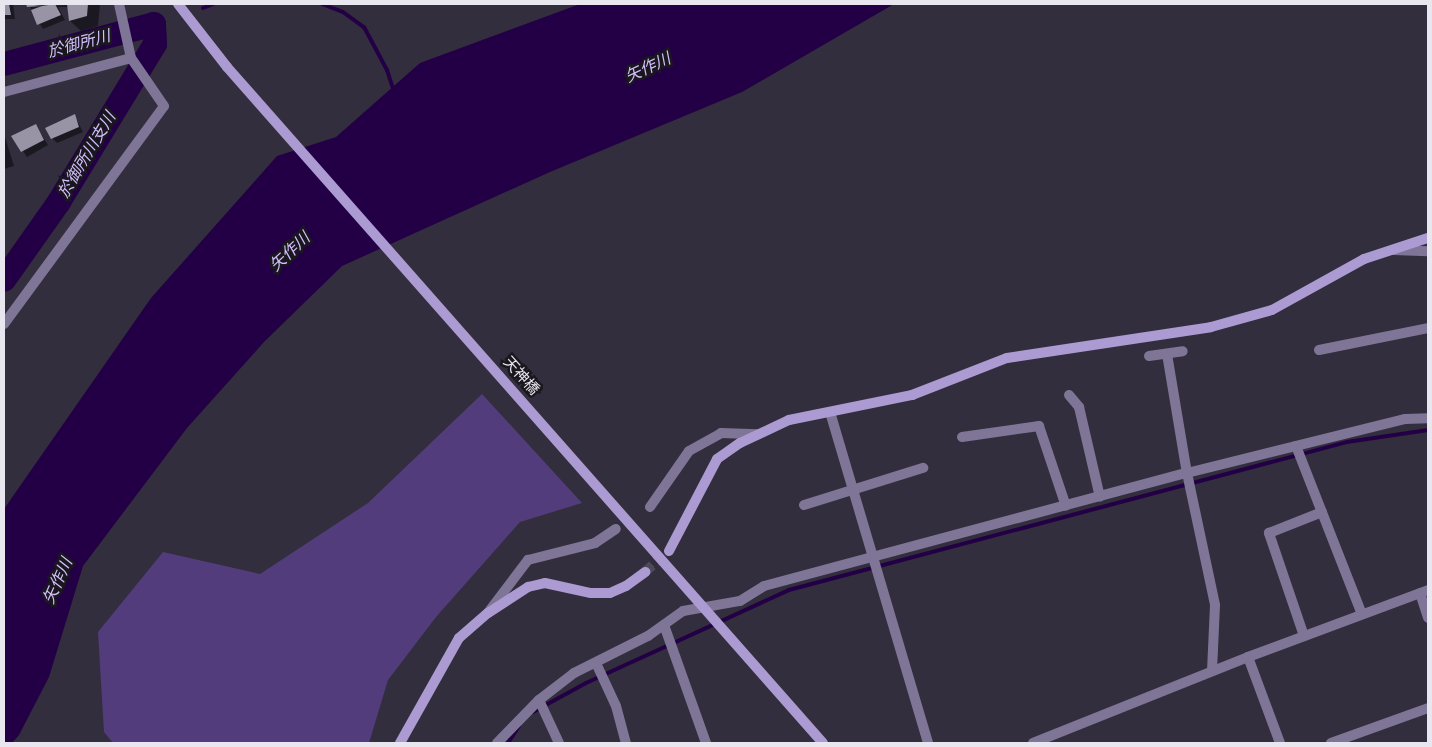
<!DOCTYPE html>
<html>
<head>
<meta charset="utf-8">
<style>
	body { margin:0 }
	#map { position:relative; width:1432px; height:747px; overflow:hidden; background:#322e3d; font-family:Rubik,"Noto Sans JP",sans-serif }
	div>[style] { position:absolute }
	.green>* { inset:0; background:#533c7c }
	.water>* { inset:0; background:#230046 }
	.shadow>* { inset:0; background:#0007 }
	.stream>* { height:4px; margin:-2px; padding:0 2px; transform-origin:2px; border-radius:2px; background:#230046 }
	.river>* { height:24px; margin:-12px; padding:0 12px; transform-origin:12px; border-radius:12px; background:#230046 }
	.building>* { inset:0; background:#9893a5 }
	.secondary-tunnel>* { height:10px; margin-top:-5px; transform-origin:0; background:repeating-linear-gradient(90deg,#4d4a58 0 10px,transparent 0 15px) }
	.street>* { height:10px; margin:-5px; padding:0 5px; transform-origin:5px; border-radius:5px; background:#7f7597 }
	.secondary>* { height:10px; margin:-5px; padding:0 5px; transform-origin:5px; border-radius:5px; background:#ac9bd2 }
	span { translate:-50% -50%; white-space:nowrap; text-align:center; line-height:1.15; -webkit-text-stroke:5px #1a181e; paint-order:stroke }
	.street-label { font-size:15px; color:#e8e6ef }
	.water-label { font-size:16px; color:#d3c0fe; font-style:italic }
	.frame { position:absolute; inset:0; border:5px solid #e8e6ef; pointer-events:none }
</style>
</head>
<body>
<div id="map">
	<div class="green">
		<i style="clip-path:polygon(482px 394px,582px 503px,520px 522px,436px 617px,388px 680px,369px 743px,113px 743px,104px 732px,98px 632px,163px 552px,260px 574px,368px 503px)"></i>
	</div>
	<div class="water">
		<i style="clip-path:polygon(580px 4px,894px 4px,742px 92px,550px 172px,342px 266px,264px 342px,187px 428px,83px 566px,49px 677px,19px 735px,12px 743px,4px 743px,4px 509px,151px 298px,277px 156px,336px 137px,420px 63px)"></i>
	</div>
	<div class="shadow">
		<i style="clip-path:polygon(4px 4px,13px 4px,15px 19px,4px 19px)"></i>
		<i style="clip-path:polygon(28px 4px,46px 6px,100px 4px,98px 26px,81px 31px,70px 21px,69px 7px,58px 7px,65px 20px,43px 29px)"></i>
		<i style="clip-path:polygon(75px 116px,83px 132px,57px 143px,52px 138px)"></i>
		<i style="clip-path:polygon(36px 126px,48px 145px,27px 157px,13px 136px)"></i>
		<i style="clip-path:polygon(4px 134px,14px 166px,4px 169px)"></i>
	</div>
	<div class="stream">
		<i style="left:322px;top:4px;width:22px;rotate:21deg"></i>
		<i style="left:343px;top:12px;width:26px;rotate:36deg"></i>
		<i style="left:364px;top:27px;width:49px;rotate:61.9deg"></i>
		<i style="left:387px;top:70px;width:22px;rotate:72deg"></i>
		<i style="left:203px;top:8px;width:11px;rotate:-22deg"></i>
		<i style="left:154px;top:24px;width:10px;rotate:-11deg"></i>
		<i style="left:533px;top:712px;width:60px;rotate:-28.7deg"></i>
		<i style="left:586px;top:683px;width:223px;rotate:-24.6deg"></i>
		<i style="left:789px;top:590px;width:577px;rotate:-14.85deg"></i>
		<i style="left:1347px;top:442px;width:82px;rotate:-8.4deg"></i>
		<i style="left:508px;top:743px;width:20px;rotate:-57deg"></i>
	</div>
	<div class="river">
		<i style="left:4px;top:64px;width:155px;rotate:-14.9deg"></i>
		<i style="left:154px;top:24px;width:20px;rotate:87deg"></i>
		<i style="left:155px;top:44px;width:185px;rotate:121.3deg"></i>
		<i style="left:59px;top:202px;width:95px;rotate:125.2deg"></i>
	</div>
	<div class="building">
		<i style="clip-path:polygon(4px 4px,9px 4px,11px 15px,4px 15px)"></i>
		<i style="clip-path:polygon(26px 4px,42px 6px,55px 4px,61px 15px,37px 25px,31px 10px,42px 6px,27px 7px)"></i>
		<i style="clip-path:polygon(67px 4px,88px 4px,87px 16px,69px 21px)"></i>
		<i style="clip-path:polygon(75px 114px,79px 127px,51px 139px,45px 128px)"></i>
		<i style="clip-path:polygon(36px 124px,44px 140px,21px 152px,11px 136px)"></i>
	</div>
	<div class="secondary-tunnel">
		<i style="left:645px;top:572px;width:28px;rotate:-42deg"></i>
	</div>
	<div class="street">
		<i style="left:4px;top:92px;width:131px;rotate:-15deg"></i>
		<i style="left:1394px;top:250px;width:34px;rotate:2deg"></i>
		<i style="left:4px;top:324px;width:270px;rotate:-53.7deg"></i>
		<i style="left:164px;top:106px;width:58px;rotate:-124.5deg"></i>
		<i style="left:131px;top:58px;width:55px;rotate:-102.5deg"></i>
		<i style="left:1319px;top:350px;width:111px;rotate:-11.4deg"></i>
		<i style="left:1167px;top:354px;width:121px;rotate:80.5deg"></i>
		<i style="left:1187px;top:473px;width:135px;rotate:78deg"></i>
		<i style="left:1215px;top:605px;width:66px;rotate:92.6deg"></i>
		<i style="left:1149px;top:356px;width:34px;rotate:-8deg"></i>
		<i style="left:1069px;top:395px;width:16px;rotate:50deg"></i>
		<i style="left:1079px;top:407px;width:92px;rotate:76.9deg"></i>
		<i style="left:830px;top:412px;width:345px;rotate:73.5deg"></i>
		<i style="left:962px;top:437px;width:78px;rotate:-8.1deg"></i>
		<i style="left:1039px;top:426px;width:84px;rotate:71.4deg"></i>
		<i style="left:1296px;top:446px;width:180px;rotate:68.6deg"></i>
		<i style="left:804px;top:505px;width:125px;rotate:-17.3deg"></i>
		<i style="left:650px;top:507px;width:68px;rotate:-55.1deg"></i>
		<i style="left:689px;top:451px;width:37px;rotate:-29deg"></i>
		<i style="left:721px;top:433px;width:37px;rotate:2deg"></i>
		<i style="left:1420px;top:593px;width:26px;rotate:72deg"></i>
		<i style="left:490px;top:610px;width:63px;rotate:-52.8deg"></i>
		<i style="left:528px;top:560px;width:69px;rotate:-14.2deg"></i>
		<i style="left:595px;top:543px;width:25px;rotate:-34deg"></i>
		<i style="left:664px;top:625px;width:125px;rotate:70.4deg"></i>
		<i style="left:1304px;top:636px;width:109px;rotate:-108.8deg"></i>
		<i style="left:1269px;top:533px;width:57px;rotate:-21.6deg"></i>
		<i style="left:1248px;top:657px;width:92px;rotate:69.6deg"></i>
		<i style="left:596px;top:663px;width:47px;rotate:65.1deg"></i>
		<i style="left:616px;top:706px;width:38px;rotate:75deg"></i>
		<i style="left:539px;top:700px;width:47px;rotate:65.1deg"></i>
		<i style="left:497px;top:743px;width:60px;rotate:-45.7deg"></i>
		<i style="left:539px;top:700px;width:44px;rotate:-37.6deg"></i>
		<i style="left:574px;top:673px;width:83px;rotate:-26.6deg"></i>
		<i style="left:648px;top:636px;width:43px;rotate:-35.5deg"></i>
		<i style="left:683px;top:611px;width:58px;rotate:-10deg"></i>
		<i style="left:740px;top:601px;width:28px;rotate:-32deg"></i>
		<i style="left:764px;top:586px;width:438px;rotate:-15deg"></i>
		<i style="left:1187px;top:473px;width:225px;rotate:-13.9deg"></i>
		<i style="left:1405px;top:419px;width:23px;rotate:-2deg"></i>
		<i style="left:1033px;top:743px;width:232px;rotate:-21.8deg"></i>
		<i style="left:1248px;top:657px;width:192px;rotate:-20.4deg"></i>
		<i style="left:1331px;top:743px;width:103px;rotate:-19.8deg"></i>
	</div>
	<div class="secondary">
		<i style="left:178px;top:4px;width:80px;rotate:52.1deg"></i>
		<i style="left:227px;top:67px;width:901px;rotate:48.6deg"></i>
		<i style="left:669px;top:551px;width:104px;rotate:-62.4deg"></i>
		<i style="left:717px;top:459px;width:28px;rotate:-35deg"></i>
		<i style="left:740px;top:443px;width:54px;rotate:-25.1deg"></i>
		<i style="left:789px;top:420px;width:126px;rotate:-11.5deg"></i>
		<i style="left:912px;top:395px;width:102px;rotate:-21.3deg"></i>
		<i style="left:1007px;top:358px;width:206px;rotate:-8.6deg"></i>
		<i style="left:1211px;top:327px;width:63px;rotate:-15.6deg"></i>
		<i style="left:1272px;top:310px;width:105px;rotate:-29deg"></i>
		<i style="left:1364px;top:259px;width:67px;rotate:-18.2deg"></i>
		<i style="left:400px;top:743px;width:120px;rotate:-60.7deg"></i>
		<i style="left:459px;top:638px;width:38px;rotate:-41deg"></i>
		<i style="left:488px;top:613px;width:48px;rotate:-33deg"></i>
		<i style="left:528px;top:587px;width:17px;rotate:-13deg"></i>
		<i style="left:545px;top:583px;width:47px;rotate:12.3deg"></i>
		<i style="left:591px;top:593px;width:19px"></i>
		<i style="left:610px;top:593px;width:17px;rotate:-24deg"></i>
		<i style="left:626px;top:586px;width:24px;rotate:-36deg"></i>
	</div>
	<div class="street-label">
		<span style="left:521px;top:376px;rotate:48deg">天神橋</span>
	</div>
	<div class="water-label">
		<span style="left:79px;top:44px;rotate:-15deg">於御所川</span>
		<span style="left:648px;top:68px;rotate:-25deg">矢作川</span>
		<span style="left:87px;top:155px;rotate:-59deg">於御所川支川</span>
		<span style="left:290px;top:252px;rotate:-43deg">矢作川</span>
		<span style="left:58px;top:581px;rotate:-66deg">矢作川</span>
	</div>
	<div class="frame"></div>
</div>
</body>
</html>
